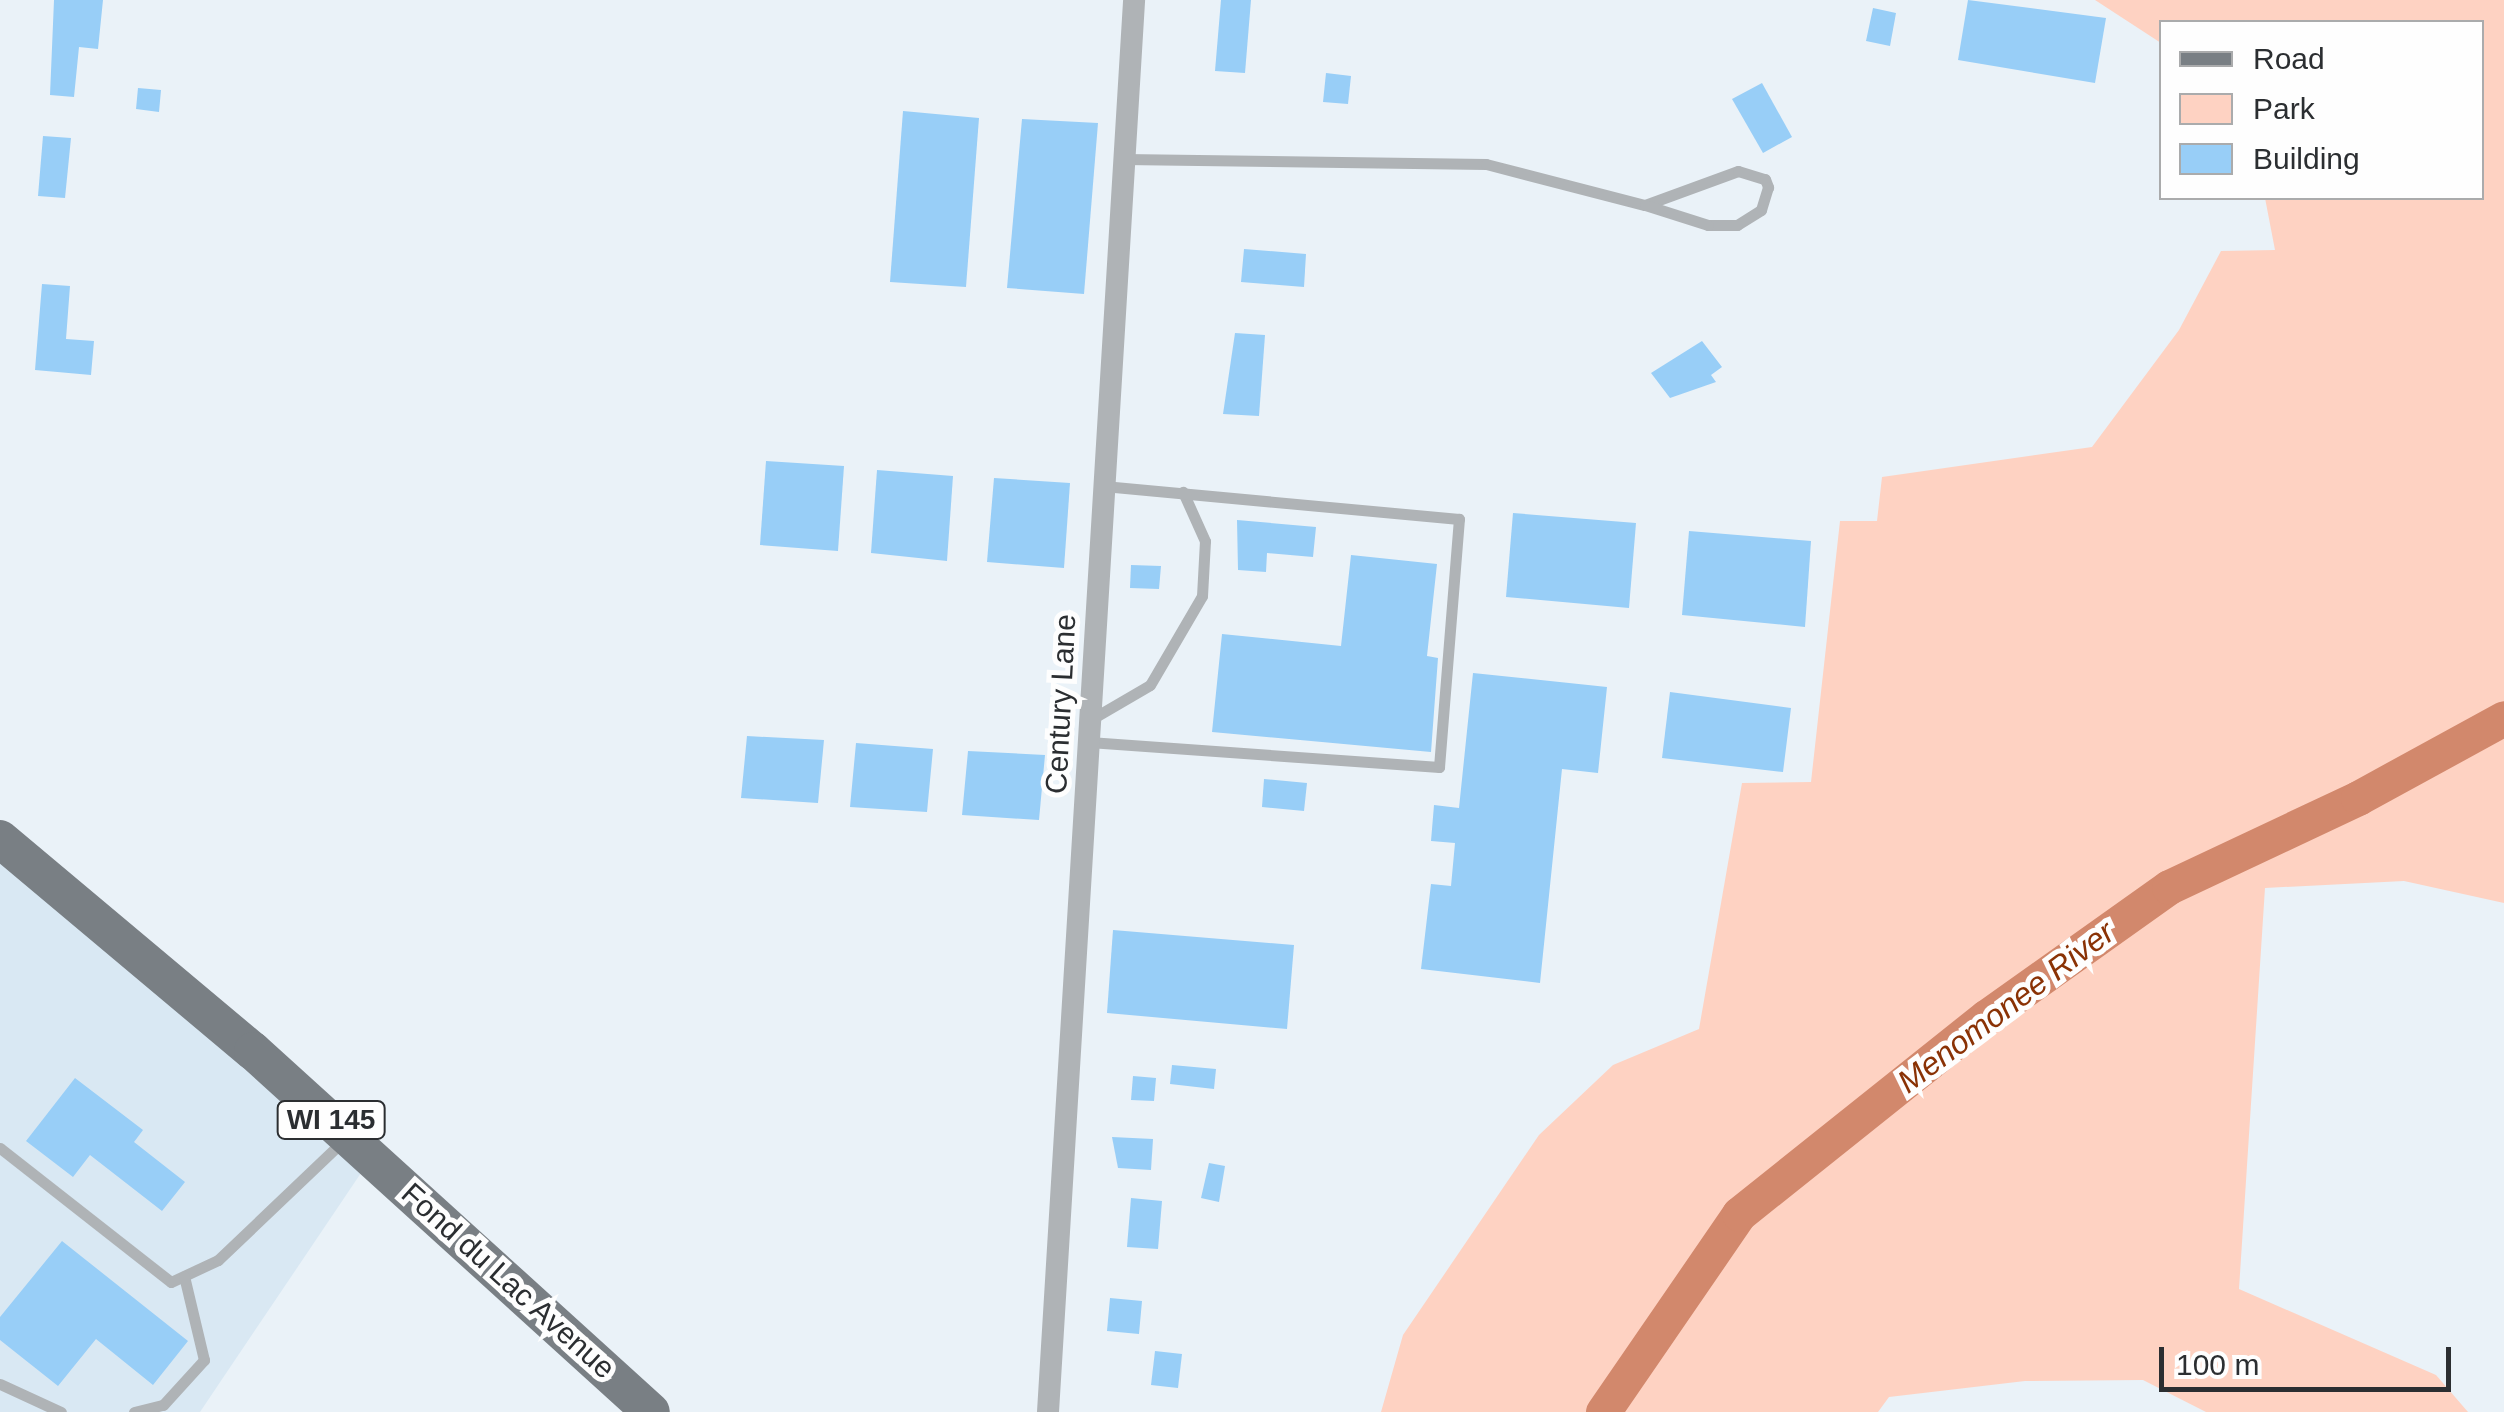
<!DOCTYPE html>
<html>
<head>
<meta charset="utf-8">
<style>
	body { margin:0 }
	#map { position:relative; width:2504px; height:1412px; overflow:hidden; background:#eaf2f8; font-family:Helvetica,sans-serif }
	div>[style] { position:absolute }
	.built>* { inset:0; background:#d9e8f3 }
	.green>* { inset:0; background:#fed2c2 }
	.river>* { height:35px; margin:-17.5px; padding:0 17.5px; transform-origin:17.5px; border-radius:17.5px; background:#d2886c }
	.building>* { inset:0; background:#98cef7 }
	.lane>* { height:11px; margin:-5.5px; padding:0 5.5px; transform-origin:5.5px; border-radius:5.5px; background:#afb3b6 }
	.street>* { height:22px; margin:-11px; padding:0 11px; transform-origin:11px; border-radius:11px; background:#afb3b6 }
	.primary>* { height:38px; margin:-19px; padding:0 19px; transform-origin:19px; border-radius:19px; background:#797f84 }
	span { translate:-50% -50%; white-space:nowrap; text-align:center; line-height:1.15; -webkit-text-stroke:10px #fefefe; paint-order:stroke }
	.shield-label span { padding:2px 8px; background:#fefefe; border:2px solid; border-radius:8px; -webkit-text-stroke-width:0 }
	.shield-label { font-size:28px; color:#2b2e31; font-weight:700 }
	.street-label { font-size:30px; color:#2b2e31 }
	.water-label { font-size:32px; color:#8a3205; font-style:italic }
	.legend { position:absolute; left:2159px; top:20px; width:325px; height:180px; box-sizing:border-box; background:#fefefe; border:2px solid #aaabac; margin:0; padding:12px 18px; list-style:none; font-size:30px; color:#2b2e31 }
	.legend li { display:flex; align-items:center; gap:20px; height:50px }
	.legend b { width:50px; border:2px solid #aaabac }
	.scale { position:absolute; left:2159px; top:1347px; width:292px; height:45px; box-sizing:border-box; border:5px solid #2b2e31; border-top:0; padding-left:12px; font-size:30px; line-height:35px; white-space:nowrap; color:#2b2e31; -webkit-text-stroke:8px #fefefe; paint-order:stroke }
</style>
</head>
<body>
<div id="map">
	<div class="built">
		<i style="clip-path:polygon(0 855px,363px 1170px,200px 1412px,0 1412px)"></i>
	</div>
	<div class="green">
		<i style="clip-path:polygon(2095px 0,2504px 0,2504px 903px,2404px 881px,2265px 888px,2239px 1289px,2436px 1375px,2468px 1412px,2206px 1412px,2143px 1380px,2025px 1381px,1889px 1397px,1878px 1412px,1381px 1412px,1403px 1335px,1539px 1135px,1613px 1065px,1699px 1029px,1742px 783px,1811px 782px,1840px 521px,1877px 521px,1882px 477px,2092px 447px,2179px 330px,2221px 251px,2275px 250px,2265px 198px,2482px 198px,2482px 22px,2162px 22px,2161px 43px)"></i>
	</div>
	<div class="river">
		<i style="left:1603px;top:1412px;width:240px;rotate:-55.5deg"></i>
		<i style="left:1739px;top:1214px;width:316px;rotate:-38.6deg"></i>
		<i style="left:1986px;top:1017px;width:224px;rotate:-35.4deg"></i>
		<i style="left:2169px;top:887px;width:209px;rotate:-25.2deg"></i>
		<i style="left:2358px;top:798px;width:166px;rotate:-28.7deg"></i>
	</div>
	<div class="building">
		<i style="clip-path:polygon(54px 0,103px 0,98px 49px,79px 47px,74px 97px,50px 95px)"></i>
		<i style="clip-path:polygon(1221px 0,1251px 0,1245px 73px,1215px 71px)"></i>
		<i style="clip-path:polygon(1968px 0,2106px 18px,2095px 83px,1958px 60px)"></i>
		<i style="clip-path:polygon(1873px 8px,1896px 13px,1890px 46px,1866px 41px)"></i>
		<i style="clip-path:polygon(1326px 73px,1351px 76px,1348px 104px,1323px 102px)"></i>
		<i style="clip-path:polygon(1762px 83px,1792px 137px,1763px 153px,1732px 99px)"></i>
		<i style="clip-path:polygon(138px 88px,161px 90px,159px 112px,136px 109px)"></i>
		<i style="clip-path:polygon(903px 111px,979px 118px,966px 287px,890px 282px)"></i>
		<i style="clip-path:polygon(1022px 119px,1098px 123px,1084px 294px,1007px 288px)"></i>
		<i style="clip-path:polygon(43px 136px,71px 138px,65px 198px,38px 196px)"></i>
		<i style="clip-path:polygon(1244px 249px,1306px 254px,1304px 287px,1241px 282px)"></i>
		<i style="clip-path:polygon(42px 284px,70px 286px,66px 339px,94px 341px,91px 375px,35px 370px)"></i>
		<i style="clip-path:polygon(1235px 333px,1265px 335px,1259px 416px,1223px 414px)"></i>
		<i style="clip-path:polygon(1702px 341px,1722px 367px,1711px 375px,1716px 382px,1670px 398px,1651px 373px)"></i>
		<i style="clip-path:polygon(766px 461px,844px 466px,838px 551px,760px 545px)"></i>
		<i style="clip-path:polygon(877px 470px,953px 476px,947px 561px,871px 553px)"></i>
		<i style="clip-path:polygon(994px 478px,1070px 483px,1064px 568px,987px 562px)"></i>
		<i style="clip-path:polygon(1513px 513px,1636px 523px,1629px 608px,1506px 597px)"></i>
		<i style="clip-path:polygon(1237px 520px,1316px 527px,1313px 557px,1267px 553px,1266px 572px,1238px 570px)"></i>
		<i style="clip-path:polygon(1689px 531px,1811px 541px,1805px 627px,1682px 615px)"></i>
		<i style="clip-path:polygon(1351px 555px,1437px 564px,1427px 656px,1438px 658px,1431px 752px,1212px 732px,1222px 634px,1341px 646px)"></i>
		<i style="clip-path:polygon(1131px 565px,1161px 566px,1159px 589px,1130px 588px)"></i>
		<i style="clip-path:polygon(1473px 673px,1607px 687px,1598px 773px,1562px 769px,1540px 983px,1421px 969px,1431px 884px,1451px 886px,1455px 843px,1431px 841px,1434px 805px,1459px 808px)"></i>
		<i style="clip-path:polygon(1670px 692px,1791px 708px,1783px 772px,1662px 758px)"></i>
		<i style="clip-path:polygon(747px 736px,824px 740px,818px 803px,741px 798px)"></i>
		<i style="clip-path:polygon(856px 743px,933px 749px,927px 812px,850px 807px)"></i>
		<i style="clip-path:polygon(968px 751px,1045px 755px,1039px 820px,962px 815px)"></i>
		<i style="clip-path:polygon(1264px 779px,1307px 783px,1304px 811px,1262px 807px)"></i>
		<i style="clip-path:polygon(1113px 930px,1294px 945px,1287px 1029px,1107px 1013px)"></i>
		<i style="clip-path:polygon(1172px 1065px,1216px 1069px,1214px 1089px,1170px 1084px)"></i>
		<i style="clip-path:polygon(1133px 1076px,1156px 1078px,1154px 1101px,1131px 1100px)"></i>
		<i style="clip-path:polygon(75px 1078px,143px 1130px,134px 1142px,185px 1182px,162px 1211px,90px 1155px,73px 1177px,26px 1141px)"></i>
		<i style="clip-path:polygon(1112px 1137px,1153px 1139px,1151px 1170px,1118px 1168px)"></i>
		<i style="clip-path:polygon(1209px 1163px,1225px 1166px,1219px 1202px,1201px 1198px)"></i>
		<i style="clip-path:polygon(1131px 1198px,1162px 1201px,1158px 1249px,1127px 1247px)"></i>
		<i style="clip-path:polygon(62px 1241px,188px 1341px,153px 1385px,96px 1339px,58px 1386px,0 1340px,0 1317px)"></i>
		<i style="clip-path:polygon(1110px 1298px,1142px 1301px,1139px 1334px,1107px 1331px)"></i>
		<i style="clip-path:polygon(1155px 1351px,1182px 1354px,1178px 1388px,1151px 1385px)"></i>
	</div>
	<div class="lane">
		<i style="left:1124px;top:159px;width:362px;rotate:0.8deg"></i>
		<i style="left:1486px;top:164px;width:164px;rotate:14.5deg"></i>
		<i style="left:1645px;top:205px;width:99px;rotate:-20.1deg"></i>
		<i style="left:1738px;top:171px;width:28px;rotate:17deg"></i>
		<i style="left:1765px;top:179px;width:9px;rotate:69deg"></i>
		<i style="left:1768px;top:187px;width:24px;rotate:107deg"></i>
		<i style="left:1761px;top:210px;width:28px;rotate:148deg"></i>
		<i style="left:1737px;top:225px;width:29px;rotate:180deg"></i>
		<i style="left:1708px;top:225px;width:66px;rotate:-162.4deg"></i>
		<i style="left:1090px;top:720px;width:69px;rotate:-30.3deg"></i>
		<i style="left:1150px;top:685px;width:103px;rotate:-59.7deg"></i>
		<i style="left:1202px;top:596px;width:55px;rotate:-86.9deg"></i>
		<i style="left:1205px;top:541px;width:54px;rotate:-114.2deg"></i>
		<i style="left:1089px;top:742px;width:351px;rotate:4.1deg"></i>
		<i style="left:1439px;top:767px;width:249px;rotate:-85.4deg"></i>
		<i style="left:1459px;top:519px;width:357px;rotate:-174.7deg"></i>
		<i style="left:0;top:1148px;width:217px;rotate:38.1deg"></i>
		<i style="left:171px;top:1282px;width:52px;rotate:-25.1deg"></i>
		<i style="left:218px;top:1260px;width:171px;rotate:-43.6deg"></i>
		<i style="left:0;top:1384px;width:67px;rotate:24.7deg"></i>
		<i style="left:134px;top:1412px;width:30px;rotate:-14deg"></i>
		<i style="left:163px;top:1405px;width:61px;rotate:-47.7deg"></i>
		<i style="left:204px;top:1360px;width:86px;rotate:-103.4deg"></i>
	</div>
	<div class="street">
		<i style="left:1048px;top:1412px;width:1415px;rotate:-86.51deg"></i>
	</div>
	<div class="primary">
		<i style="left:0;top:839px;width:330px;rotate:40deg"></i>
		<i style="left:253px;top:1051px;width:537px;rotate:42.21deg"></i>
	</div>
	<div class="shield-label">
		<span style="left:331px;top:1120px">WI 145</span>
	</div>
	<div class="street-label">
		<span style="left:1061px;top:704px;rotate:-87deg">Century Lane</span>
		<span style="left:508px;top:1281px;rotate:42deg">Fond du Lac Avenue</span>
	</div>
	<div class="water-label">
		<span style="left:2006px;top:1007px;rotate:-37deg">Menomonee River</span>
	</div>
	<ul class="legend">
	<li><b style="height:12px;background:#797f84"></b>Road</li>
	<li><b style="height:28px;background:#fed2c2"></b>Park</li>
	<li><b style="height:28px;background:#98cef7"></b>Building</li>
	</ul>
	<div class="scale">100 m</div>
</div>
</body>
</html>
